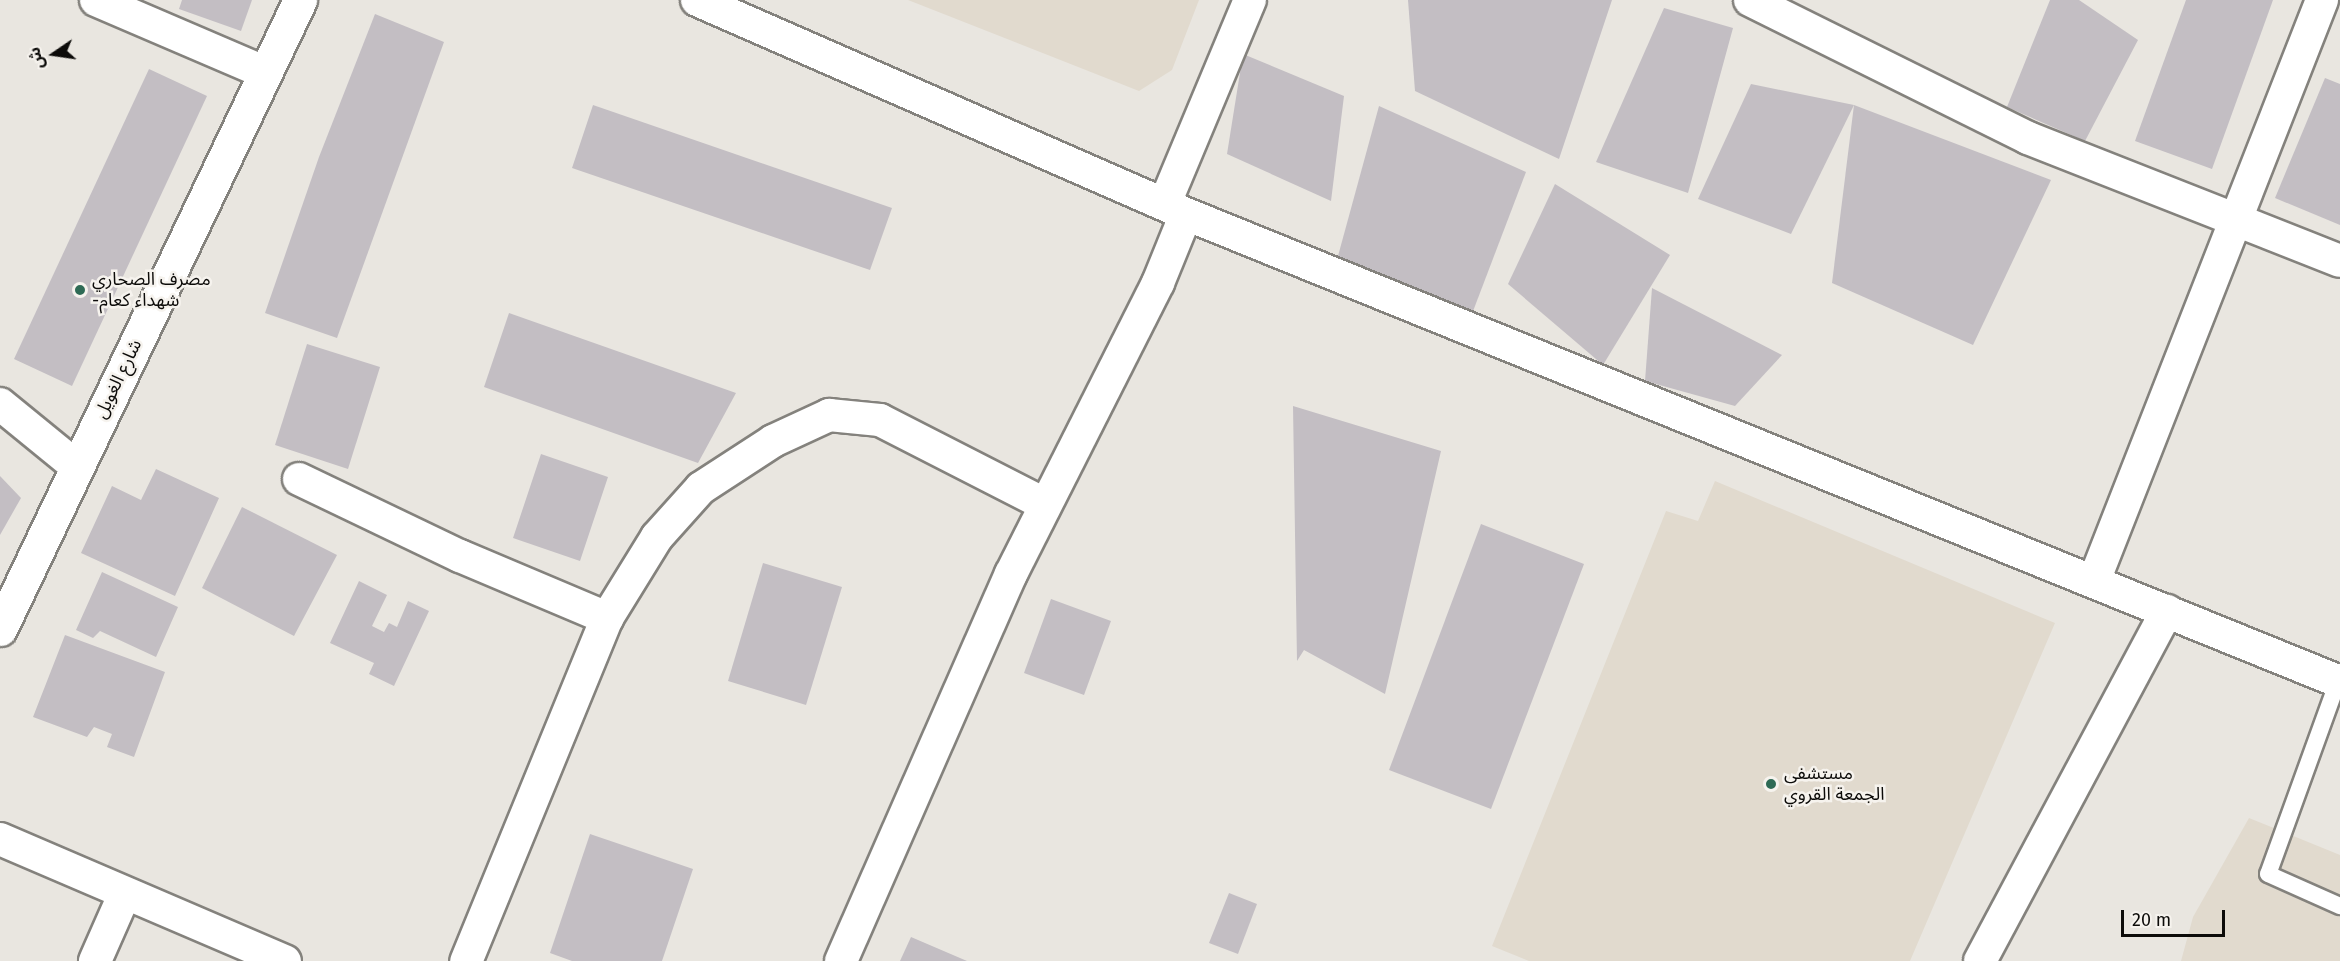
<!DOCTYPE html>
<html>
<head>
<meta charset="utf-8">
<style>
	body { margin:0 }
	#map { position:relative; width:2340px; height:961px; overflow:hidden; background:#e9e6e0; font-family:"Fira Sans","Noto Sans Arabic",sans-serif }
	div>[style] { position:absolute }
	.built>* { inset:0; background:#e1dace }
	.building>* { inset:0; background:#c3bec3 }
	.roads { filter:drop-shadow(2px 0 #84827d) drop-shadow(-2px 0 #84827d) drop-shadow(0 2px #84827d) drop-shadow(0 -2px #84827d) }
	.lane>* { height:16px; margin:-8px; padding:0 8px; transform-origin:8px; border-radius:8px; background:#fff }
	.street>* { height:32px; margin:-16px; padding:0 16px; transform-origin:16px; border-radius:16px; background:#fff }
	.secondary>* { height:33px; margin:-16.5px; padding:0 16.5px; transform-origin:16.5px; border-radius:16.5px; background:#fff }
	.dots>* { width:16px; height:16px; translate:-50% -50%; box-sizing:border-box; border:3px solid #f6f3ee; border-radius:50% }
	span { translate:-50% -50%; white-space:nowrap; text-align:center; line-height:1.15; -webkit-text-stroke:5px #f6f3ee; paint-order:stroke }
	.poi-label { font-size:18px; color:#0c0b09 }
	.left { translate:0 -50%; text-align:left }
	.street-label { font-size:18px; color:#0c0b09 }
	.north { position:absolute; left:24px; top:24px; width:60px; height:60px; -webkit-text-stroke:4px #f6f3ee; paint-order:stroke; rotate:257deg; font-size:16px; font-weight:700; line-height:24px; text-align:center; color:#0c0b09 }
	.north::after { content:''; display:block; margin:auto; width:21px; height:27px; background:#0c0b09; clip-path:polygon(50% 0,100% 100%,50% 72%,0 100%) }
	.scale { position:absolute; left:2121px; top:910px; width:104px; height:27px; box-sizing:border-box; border:3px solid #0c0b09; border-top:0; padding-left:8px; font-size:18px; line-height:21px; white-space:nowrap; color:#0c0b09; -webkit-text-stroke:4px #f6f3ee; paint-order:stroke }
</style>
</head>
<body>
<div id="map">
	<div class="built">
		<i style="clip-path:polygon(908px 0,1199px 0,1172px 70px,1139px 91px)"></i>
		<i style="clip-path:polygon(1715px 481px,2055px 623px,1910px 961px,1529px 961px,1492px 946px,1666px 511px,1698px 521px)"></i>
		<i style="clip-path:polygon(2249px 818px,2340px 855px,2340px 961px,2181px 961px,2193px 917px)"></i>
	</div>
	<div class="building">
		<i style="clip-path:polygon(182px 0,252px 0,241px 31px,179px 9px)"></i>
		<i style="clip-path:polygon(1408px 0,1612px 0,1559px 159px,1415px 91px)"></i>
		<i style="clip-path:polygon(2050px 0,2079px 0,2138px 40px,2085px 141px,2007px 107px)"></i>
		<i style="clip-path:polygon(2186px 0,2273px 0,2212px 169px,2135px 141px)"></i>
		<i style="clip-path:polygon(1664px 8px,1733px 28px,1688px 193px,1596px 162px)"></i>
		<i style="clip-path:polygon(375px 14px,444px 42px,337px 338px,265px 313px,319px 157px)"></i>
		<i style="clip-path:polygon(1243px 54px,1344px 96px,1331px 201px,1227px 154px)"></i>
		<i style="clip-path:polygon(149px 69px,207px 96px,72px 386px,14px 359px)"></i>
		<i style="clip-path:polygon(2325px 78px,2340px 84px,2340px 225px,2275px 198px)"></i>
		<i style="clip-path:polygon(1751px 84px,1854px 105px,1791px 234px,1698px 199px)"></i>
		<i style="clip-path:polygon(593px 105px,892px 208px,870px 270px,572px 168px)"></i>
		<i style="clip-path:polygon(1854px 105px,2051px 180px,1973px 345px,1832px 283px)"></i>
		<i style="clip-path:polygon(1379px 106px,1526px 172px,1467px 327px,1338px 256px)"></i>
		<i style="clip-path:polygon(1555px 184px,1670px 255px,1603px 365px,1508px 284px)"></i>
		<i style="clip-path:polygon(1652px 288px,1782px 355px,1735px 406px,1645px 381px)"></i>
		<i style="clip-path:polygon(509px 313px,736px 393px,698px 463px,484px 387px)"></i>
		<i style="clip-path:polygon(307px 344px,380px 367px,348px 469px,275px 445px)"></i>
		<i style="clip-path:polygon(1293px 406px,1441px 451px,1385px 694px,1304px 650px,1297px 661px)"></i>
		<i style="clip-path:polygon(541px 454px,608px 477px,580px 561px,513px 538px)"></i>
		<i style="clip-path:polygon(156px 469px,219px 498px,175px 596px,81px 553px,112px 486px,141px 500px)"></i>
		<i style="clip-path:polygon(0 476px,21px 498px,0 535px)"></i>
		<i style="clip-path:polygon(242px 507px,337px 555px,294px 636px,202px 588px)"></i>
		<i style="clip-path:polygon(1481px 524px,1584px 564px,1491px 809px,1389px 770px)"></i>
		<i style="clip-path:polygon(763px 563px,842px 587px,806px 705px,728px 681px)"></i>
		<i style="clip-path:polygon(102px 572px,178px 607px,156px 657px,100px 631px,93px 638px,76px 630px)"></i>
		<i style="clip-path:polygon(359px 581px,387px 595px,372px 626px,384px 632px,389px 623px,397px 627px,408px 601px,429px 611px,394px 686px,369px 674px,374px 663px,330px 643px)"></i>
		<i style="clip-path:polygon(1051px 599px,1111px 621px,1084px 695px,1024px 673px)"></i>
		<i style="clip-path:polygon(65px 635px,165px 672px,134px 757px,107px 747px,112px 734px,94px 727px,87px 737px,33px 717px)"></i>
		<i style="clip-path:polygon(590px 834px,693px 869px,662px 961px,572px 961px,550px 953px)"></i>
		<i style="clip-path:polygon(1229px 893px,1257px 904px,1238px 954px,1209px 943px)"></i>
		<i style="clip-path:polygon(911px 937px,967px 961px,900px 961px)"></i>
	</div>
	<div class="roads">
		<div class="lane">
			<i style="left:2338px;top:681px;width:205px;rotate:109.9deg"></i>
			<i style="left:2268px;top:874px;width:79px;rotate:24deg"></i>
		</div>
		<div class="street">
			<i style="left:96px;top:0;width:185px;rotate:23.2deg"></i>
			<i style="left:697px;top:0;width:534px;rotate:23.64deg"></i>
			<i style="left:1186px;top:214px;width:1245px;rotate:22.07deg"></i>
			<i style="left:1750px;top:0;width:310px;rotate:26.4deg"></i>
			<i style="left:2028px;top:138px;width:335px;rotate:21.5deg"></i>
			<i style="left:1165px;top:203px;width:220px;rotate:-67.3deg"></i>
			<i style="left:0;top:404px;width:98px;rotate:39.2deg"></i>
			<i style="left:299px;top:479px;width:178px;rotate:25.6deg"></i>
			<i style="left:460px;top:556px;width:160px;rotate:22.9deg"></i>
			<i style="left:607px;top:618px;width:371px;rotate:112.3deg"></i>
			<i style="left:2094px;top:581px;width:624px;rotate:-68.57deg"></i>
			<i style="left:607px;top:618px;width:95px;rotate:-58.3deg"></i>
			<i style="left:657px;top:537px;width:66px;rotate:-48.1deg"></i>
			<i style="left:701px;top:488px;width:86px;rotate:-33.1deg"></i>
			<i style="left:773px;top:441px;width:62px;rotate:-24.9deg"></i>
			<i style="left:829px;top:415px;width:51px;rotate:5.6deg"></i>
			<i style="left:880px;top:420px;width:184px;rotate:27.1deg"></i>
			<i style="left:0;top:839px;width:310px;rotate:23.2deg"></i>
			<i style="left:95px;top:961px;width:74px;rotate:-66.2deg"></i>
			<i style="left:841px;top:961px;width:423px;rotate:-66.3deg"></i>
			<i style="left:1011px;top:574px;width:326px;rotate:-63.2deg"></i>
			<i style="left:1158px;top:283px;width:74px;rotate:-67.9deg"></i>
			<i style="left:1980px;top:961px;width:397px;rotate:-61.9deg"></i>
		</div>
		<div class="secondary">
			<i style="left:0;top:629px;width:697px;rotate:-64.5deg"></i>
		</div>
	</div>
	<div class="dots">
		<i style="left:80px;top:290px;background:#2e6a55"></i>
		<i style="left:1771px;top:784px;background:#2e6a55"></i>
	</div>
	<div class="poi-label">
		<span class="left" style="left:92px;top:290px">مصرف الصحاري<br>-شهداء كعام</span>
		<span class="left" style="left:1784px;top:784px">مستشفى<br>الجمعة القروي</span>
	</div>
	<div class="street-label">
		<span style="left:118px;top:379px;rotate:-64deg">شارع الغويل</span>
	</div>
	<div class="north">ش</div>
	<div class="scale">20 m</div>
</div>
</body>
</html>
